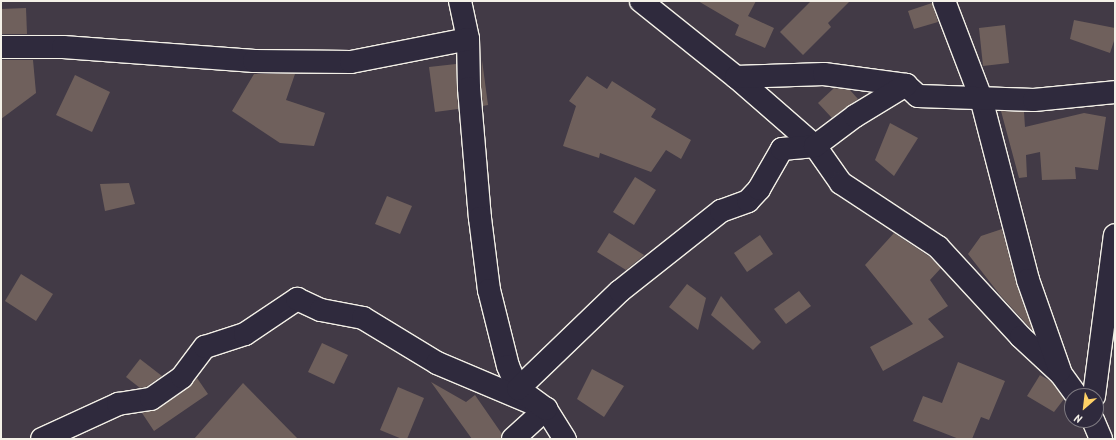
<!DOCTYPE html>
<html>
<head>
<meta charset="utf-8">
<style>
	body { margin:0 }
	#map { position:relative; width:1116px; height:440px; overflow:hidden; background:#423a46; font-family:Kalam,sans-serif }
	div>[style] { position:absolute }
	.building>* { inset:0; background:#6f605c }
	.roads { filter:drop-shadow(1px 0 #f4f1e8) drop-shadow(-1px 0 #f4f1e8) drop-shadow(0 1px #f4f1e8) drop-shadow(0 -1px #f4f1e8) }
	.minor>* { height:22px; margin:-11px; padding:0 11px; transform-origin:11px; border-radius:11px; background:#2f2a3d }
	span { translate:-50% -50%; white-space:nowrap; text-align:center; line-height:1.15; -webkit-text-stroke:3.5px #2f2a3d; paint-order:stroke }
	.frame { position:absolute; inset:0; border:2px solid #f4f1e8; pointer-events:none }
	.north { position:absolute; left:1064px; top:388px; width:40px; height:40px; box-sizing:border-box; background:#2f2a3d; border:1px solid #7e7a81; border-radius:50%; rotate:208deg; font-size:11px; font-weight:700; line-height:16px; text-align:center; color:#f4f1e8 }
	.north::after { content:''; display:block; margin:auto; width:14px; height:18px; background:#ffd166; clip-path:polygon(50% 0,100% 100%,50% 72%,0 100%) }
</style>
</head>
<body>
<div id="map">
	<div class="building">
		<i style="clip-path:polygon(698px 1px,756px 1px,748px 16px,774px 28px,765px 48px,735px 35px,739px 25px)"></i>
		<i style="clip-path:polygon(811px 1px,850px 1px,828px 23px,831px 27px,803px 55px,780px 32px)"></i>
		<i style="clip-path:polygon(932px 3px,938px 22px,914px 29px,908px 11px)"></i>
		<i style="clip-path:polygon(26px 8px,27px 34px,1px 34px,1px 9px)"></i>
		<i style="clip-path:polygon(1074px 20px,1115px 28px,1115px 38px,1110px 53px,1070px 39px)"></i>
		<i style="clip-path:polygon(1005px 25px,1009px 63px,983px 66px,979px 28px)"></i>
		<i style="clip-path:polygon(1px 60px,33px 60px,36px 93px,1px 119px)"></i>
		<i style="clip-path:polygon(482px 60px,488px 105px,483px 106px,481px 87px)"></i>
		<i style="clip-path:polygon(456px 64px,458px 109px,435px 112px,429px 67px)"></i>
		<i style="clip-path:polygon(254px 74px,295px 74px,286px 100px,325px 113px,314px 146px,280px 143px,232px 111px)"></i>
		<i style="clip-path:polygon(75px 75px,110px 92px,92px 132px,56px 115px)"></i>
		<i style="clip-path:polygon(587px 76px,607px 89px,612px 81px,656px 109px,651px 117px,691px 140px,681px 159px,666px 150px,651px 172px,600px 153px,599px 158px,563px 146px,576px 106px,569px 101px)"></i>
		<i style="clip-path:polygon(834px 88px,850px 90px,858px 99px,832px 118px,818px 103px)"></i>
		<i style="clip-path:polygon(1001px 111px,1024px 112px,1025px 127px,1084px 113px,1106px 117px,1098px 170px,1075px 167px,1076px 179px,1042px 180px,1040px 152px,1026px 155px,1027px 177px,1019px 178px)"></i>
		<i style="clip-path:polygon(890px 123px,918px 138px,894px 176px,875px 160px)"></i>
		<i style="clip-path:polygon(635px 177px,656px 190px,634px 225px,613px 212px)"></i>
		<i style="clip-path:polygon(129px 183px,135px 204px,105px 211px,100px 184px)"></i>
		<i style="clip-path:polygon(387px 196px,412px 206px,400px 234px,375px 224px)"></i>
		<i style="clip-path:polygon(1002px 229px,1016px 283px,1033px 331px,1000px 295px,968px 254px,981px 236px)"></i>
		<i style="clip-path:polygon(609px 233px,644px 255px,642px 257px,626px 270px,597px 252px)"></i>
		<i style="clip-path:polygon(894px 233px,930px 257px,941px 268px,930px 280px,948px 306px,928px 319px,944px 337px,883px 371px,870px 347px,913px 324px,865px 265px)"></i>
		<i style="clip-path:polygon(760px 235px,773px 254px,747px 272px,734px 253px)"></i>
		<i style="clip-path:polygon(21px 274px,53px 294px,36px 321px,5px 301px)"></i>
		<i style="clip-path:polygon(687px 284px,706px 298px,698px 330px,669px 307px)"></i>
		<i style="clip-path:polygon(799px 291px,811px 306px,786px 324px,774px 309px)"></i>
		<i style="clip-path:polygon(721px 296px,761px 342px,753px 350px,711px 315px)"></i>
		<i style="clip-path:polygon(322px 343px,348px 355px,334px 384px,308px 372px)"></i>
		<i style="clip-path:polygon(140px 359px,162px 376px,146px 387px,140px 388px,126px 377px)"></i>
		<i style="clip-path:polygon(958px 362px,1005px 381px,989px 420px,981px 417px,972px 439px,959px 439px,913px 421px,923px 396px,942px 403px)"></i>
		<i style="clip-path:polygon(592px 369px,624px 386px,604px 417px,577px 399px)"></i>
		<i style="clip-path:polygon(1040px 375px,1052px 382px,1064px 399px,1054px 412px,1027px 396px)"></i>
		<i style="clip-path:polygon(197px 378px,208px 394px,154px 431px,142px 413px,158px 409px,189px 387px)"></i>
		<i style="clip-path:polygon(431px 382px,466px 402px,475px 395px,502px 434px,501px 439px,472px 439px)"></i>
		<i style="clip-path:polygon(243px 383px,298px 439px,194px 439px)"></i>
		<i style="clip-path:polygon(398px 387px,424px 398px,407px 439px,402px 439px,380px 430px)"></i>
	</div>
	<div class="roads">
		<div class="minor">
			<i style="left:460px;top:1px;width:39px;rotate:78deg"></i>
			<i style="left:468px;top:39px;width:49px;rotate:88.8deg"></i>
			<i style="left:469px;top:88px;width:130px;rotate:85.2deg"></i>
			<i style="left:480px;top:218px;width:73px;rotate:82.9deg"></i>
			<i style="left:489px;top:290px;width:78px;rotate:76deg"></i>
			<i style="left:508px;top:366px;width:25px;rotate:67deg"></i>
			<i style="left:641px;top:1px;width:122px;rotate:38.7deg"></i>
			<i style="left:736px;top:77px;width:105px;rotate:41.1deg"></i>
			<i style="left:815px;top:146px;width:45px;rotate:54.9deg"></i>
			<i style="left:841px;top:183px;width:116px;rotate:33.4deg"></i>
			<i style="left:938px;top:247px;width:122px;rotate:47.3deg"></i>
			<i style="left:1021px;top:337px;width:54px;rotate:42.8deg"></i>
			<i style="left:1061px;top:374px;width:27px;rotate:54deg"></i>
			<i style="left:944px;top:1px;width:104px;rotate:69.1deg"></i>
			<i style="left:981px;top:98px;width:188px;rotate:75.5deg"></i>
			<i style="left:1028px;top:280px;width:96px;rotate:70.6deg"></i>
			<i style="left:1px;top:47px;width:62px"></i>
			<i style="left:63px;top:47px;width:192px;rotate:4.2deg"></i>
			<i style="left:254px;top:61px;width:97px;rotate:0.6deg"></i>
			<i style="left:351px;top:62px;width:119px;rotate:-11.1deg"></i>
			<i style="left:736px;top:77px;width:88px;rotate:-2deg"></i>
			<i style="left:824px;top:74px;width:83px;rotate:7.6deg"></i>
			<i style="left:906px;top:85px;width:16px;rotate:43deg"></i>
			<i style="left:918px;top:96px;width:116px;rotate:2deg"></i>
			<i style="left:1034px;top:100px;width:81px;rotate:-5.6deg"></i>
			<i style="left:1094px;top:396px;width:162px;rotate:-82.6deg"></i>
			<i style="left:1093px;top:420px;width:21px;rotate:67deg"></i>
			<i style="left:42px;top:439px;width:84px;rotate:-24.7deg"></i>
			<i style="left:118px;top:404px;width:33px;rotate:-9deg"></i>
			<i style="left:151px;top:399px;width:38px;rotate:-35deg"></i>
			<i style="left:182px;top:377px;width:38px;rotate:-53deg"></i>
			<i style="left:205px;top:347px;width:42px;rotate:-18deg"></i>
			<i style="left:245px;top:334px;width:63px;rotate:-33.9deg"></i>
			<i style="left:297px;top:299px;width:26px;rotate:25deg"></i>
			<i style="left:321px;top:310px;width:43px;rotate:10.8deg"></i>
			<i style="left:363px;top:318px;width:87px;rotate:31.3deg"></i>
			<i style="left:437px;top:363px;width:118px;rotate:22.9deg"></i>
			<i style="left:546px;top:409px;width:36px;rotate:58deg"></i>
			<i style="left:513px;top:439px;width:45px;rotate:-42.3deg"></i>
			<i style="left:546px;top:409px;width:34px;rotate:-144deg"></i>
			<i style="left:518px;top:389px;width:141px;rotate:-43.9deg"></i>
			<i style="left:620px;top:291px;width:129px;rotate:-38.4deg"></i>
			<i style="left:721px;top:211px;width:29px;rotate:-20deg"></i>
			<i style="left:748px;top:201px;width:16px;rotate:-47deg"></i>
			<i style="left:759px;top:189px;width:46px;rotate:-60.1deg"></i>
			<i style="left:782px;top:149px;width:33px;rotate:-5deg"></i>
			<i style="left:815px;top:146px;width:50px;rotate:-36.9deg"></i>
			<i style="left:855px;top:116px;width:60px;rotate:-31.3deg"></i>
		</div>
	</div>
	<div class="frame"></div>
	<div class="north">N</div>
</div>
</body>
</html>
